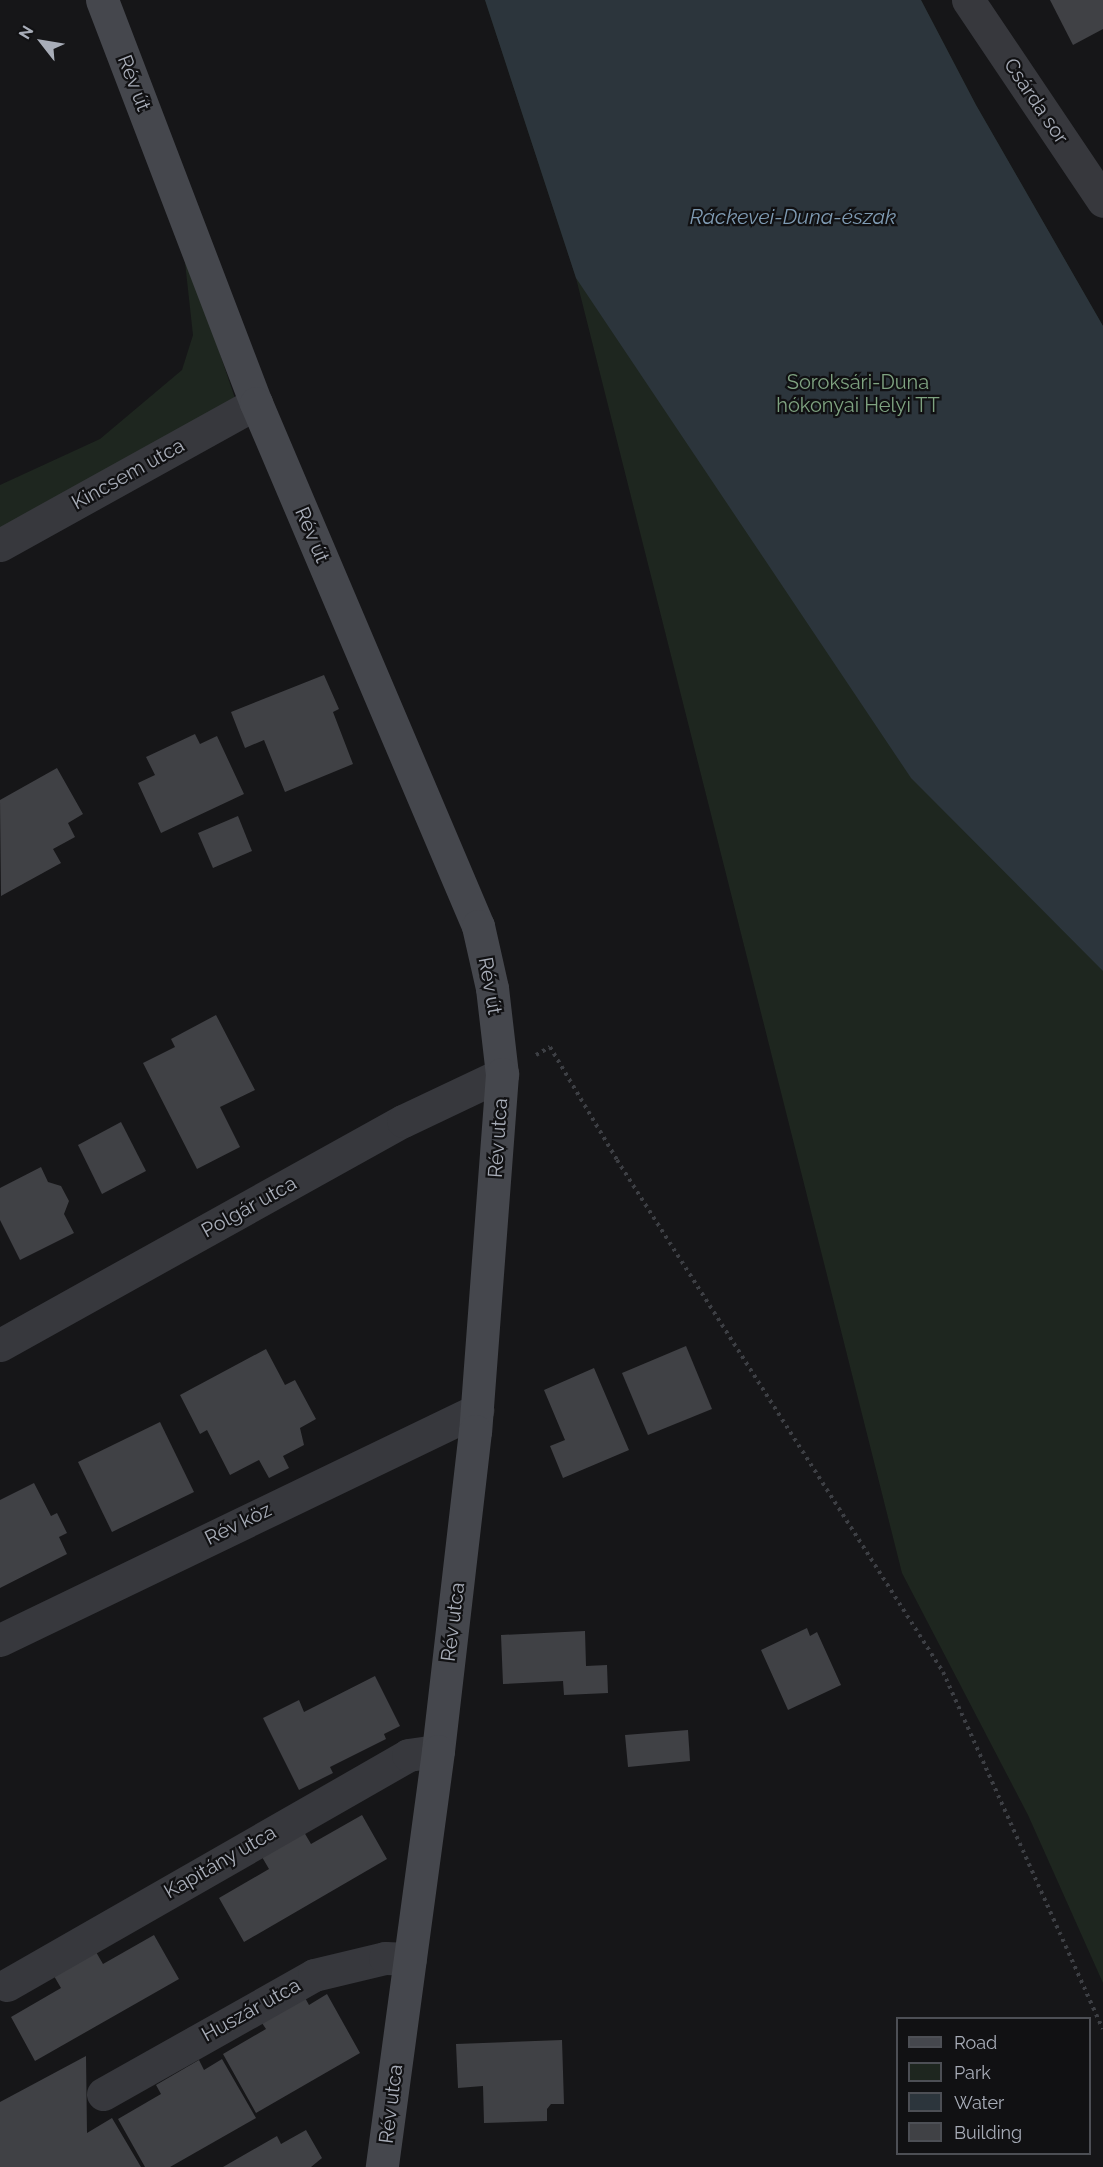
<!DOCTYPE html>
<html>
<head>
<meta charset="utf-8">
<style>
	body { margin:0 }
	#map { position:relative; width:1103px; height:2167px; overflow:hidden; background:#161618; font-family:Raleway,sans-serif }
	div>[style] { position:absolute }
	.green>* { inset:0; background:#1e261f }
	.water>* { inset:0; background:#2c353c }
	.building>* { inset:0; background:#404145 }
	.path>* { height:4px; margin-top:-2px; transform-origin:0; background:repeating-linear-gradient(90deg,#3d3f44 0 3px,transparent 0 7.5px) }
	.street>* { height:33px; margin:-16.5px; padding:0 16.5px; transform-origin:16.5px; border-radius:16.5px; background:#37383d }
	.secondary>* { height:33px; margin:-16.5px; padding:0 16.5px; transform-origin:16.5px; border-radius:16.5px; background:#45474d }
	span { translate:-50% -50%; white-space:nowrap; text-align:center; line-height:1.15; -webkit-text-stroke:4.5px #111113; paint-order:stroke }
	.street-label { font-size:20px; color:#a8adb8 }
	.park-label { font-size:20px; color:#7fa381 }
	.water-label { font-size:21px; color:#7f9bb3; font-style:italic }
	.legend { position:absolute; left:896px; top:2017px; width:195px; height:138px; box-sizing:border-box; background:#111113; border:2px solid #4d4f55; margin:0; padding:8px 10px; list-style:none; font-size:18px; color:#a8adb8 }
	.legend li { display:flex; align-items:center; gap:12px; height:30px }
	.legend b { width:30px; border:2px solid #4d4f55 }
	.north { position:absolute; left:12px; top:12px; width:60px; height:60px; -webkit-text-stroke:4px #111113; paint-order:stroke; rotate:301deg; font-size:16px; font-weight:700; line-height:24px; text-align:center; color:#a8adb8 }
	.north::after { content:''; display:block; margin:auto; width:21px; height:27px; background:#a8adb8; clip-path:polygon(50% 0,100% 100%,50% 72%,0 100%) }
</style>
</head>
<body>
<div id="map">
	<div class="green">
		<i style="clip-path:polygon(485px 0,921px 0,976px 105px,1103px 326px,1103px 1983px,1028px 1815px,902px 1573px,576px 278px)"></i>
		<i style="clip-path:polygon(183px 244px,245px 428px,0 562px,0 485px,100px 439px,182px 370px,193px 335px)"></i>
	</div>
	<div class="water">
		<i style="clip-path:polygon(485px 0,921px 0,976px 105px,1103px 326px,1103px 971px,911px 778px,576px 278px)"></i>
	</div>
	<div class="building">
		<i style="clip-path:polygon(1050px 0,1103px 0,1103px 29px,1073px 45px)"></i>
		<i style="clip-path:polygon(324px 675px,339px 709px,333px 712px,353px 764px,285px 792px,264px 740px,245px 748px,231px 712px)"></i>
		<i style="clip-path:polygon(195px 734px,200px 744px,217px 736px,244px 794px,161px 833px,138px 783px,155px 775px,146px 757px)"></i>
		<i style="clip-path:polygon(57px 768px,83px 814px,68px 823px,75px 837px,53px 849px,61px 863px,1px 896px,0 800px)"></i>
		<i style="clip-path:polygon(238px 816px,252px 851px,213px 868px,198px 833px)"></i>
		<i style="clip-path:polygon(216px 1015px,255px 1090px,220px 1107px,240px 1147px,197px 1169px,143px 1063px,175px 1047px,171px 1039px)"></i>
		<i style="clip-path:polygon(121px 1122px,146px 1171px,102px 1194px,78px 1145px)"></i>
		<i style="clip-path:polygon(41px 1167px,48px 1182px,61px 1186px,69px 1201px,64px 1214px,74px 1233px,20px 1260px,0 1220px,0 1188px)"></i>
		<i style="clip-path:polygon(686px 1346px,712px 1409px,648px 1435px,622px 1373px)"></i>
		<i style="clip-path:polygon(266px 1349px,285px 1385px,295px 1380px,316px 1419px,300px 1428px,304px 1445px,283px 1456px,289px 1468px,269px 1478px,259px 1460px,230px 1475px,207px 1430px,200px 1434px,180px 1395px)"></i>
		<i style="clip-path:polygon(594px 1368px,629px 1450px,563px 1478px,550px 1446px,565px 1440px,544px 1390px)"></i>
		<i style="clip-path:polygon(160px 1422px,194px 1492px,112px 1532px,78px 1462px)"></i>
		<i style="clip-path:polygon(34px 1483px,51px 1516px,57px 1513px,67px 1533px,59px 1537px,67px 1554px,0 1588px,0 1500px)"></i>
		<i style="clip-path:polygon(807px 1628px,810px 1636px,817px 1632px,841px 1685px,788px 1710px,761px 1650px)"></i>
		<i style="clip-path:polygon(585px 1631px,586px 1666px,607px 1665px,608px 1693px,564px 1695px,563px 1681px,503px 1684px,501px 1635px)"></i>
		<i style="clip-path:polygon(375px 1676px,400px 1726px,384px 1734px,386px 1739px,330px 1767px,333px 1773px,299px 1790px,263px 1718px,299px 1700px,304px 1712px)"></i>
		<i style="clip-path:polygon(688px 1730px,690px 1761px,628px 1767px,625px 1735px)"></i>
		<i style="clip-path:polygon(362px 1815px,387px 1859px,244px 1942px,219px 1898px,269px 1869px,262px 1857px,304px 1832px,311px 1844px)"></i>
		<i style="clip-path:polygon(154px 1935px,179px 1979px,35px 2061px,11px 2017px,61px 1988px,54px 1976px,96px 1952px,103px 1964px)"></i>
		<i style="clip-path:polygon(327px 1994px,360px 2053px,256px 2113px,223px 2054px,266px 2029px,260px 2020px,304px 1996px,309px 2005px)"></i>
		<i style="clip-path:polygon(562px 2040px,564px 2104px,551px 2104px,547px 2109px,547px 2121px,484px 2123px,483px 2086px,458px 2088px,456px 2044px)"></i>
		<i style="clip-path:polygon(86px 2056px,87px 2133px,112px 2118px,141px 2167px,0 2167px,0 2102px)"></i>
		<i style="clip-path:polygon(222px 2059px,256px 2118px,170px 2167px,145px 2167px,118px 2119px,161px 2094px,156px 2085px,199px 2060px,204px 2070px)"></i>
		<i style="clip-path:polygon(306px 2130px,322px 2158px,311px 2167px,223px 2167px,277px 2136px,281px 2144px)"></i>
	</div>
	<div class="path">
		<i style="left:536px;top:1055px;width:16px;rotate:-30deg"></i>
		<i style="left:550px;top:1047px;width:131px;rotate:59.3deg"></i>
		<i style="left:617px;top:1160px;width:607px;rotate:57.51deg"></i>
		<i style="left:943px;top:1672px;width:391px;rotate:65.9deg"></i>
	</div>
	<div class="street">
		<i style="left:968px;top:0;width:242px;rotate:56.1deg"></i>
		<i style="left:0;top:545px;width:293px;rotate:-29deg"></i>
		<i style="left:0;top:1345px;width:461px;rotate:-29.1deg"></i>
		<i style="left:403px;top:1121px;width:110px;rotate:-25.4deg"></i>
		<i style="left:0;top:1640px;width:530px;rotate:-25.74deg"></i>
		<i style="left:7px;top:1985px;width:462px;rotate:-29.8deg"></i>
		<i style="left:408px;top:1755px;width:30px;rotate:-8deg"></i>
		<i style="left:103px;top:2094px;width:242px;rotate:-29.4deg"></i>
		<i style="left:314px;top:1975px;width:73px;rotate:-13.5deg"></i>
		<i style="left:385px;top:1958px;width:25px;rotate:2deg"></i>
	</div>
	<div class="secondary">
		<i style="left:102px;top:0;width:431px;rotate:69.1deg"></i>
		<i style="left:256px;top:403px;width:568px;rotate:67deg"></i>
		<i style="left:478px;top:926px;width:64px;rotate:77.3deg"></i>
		<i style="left:492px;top:988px;width:87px;rotate:83.4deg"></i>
		<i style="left:502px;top:1074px;width:358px;rotate:94.3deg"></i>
		<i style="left:475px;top:1431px;width:322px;rotate:96.6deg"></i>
		<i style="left:438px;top:1751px;width:420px;rotate:97.7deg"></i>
	</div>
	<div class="street-label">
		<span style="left:134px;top:83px;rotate:69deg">Rév út</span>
		<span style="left:1036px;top:101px;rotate:56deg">Csárda sor</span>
		<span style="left:128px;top:474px;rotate:-29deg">Kincsem utca</span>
		<span style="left:312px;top:535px;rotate:67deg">Rév út</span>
		<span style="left:490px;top:986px;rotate:80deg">Rév út</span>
		<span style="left:498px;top:1138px;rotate:-86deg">Rév utca</span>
		<span style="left:249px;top:1207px;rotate:-29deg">Polgár utca</span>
		<span style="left:238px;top:1524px;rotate:-26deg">Rév köz</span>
		<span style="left:453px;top:1622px;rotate:-83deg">Rév utca</span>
		<span style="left:220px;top:1862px;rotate:-30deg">Kapitány utca</span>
		<span style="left:251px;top:2010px;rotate:-29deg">Huszár utca</span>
		<span style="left:391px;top:2104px;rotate:-83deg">Rév utca</span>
	</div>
	<div class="park-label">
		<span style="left:858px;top:394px">Soroksári-Duna<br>hókonyai Helyi TT</span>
	</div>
	<div class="water-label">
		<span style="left:793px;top:217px">Ráckevei-Duna-észak</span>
	</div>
	<ul class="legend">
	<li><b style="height:8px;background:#45474d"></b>Road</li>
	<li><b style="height:16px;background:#1e261f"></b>Park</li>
	<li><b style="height:16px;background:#2c353c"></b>Water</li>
	<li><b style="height:16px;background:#404145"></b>Building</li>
	</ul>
	<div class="north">N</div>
</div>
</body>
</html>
